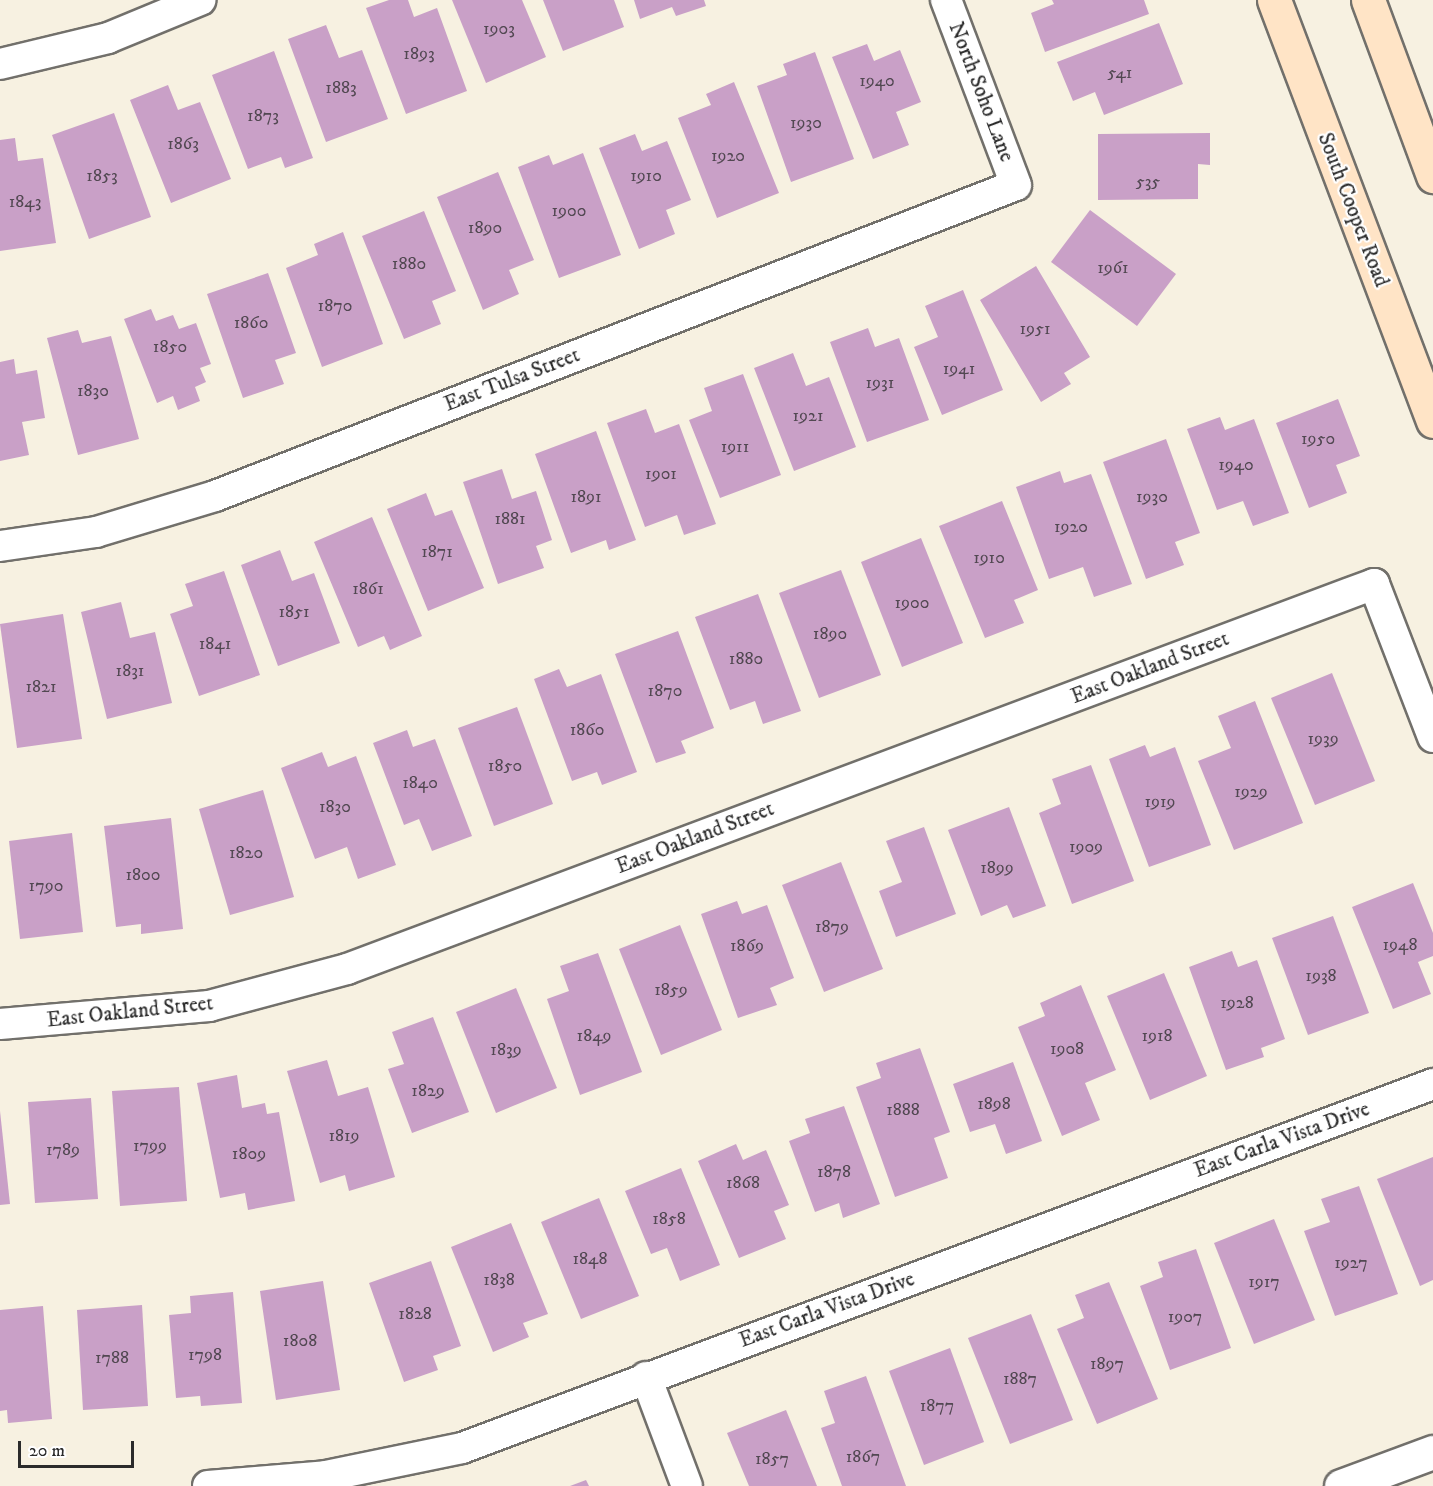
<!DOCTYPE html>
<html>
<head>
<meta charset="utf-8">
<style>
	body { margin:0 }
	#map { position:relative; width:1433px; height:1486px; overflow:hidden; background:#f7f1e1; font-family:"IM FELL DW Pica",serif }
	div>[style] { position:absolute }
	.building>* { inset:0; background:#c9a0c7 }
	.roads { filter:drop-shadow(2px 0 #72706b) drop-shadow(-2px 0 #72706b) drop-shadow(0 2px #72706b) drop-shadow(0 -2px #72706b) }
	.minor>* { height:30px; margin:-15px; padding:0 15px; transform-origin:15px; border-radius:15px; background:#fff }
	.tertiary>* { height:33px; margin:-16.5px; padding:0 16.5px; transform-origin:16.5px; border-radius:16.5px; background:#fff }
	.secondary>* { height:33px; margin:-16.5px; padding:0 16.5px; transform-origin:16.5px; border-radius:16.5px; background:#ffe4c6 }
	span { translate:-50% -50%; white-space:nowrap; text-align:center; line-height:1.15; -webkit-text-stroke:4.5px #fff; paint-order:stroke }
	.number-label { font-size:18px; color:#524852 }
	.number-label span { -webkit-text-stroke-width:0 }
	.street-label { font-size:21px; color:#2b2b2b }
	.scale { position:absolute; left:18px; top:1441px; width:116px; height:27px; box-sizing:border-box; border:3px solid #2b2b2b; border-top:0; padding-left:8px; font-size:18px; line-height:21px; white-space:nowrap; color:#2b2b2b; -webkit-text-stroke:4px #fff; paint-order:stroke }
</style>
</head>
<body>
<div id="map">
	<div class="building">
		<i style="clip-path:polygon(389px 0,408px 0,414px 17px,437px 8px,467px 91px,406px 114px,366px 8px)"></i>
		<i style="clip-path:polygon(452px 0,522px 0,546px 57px,486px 83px)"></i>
		<i style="clip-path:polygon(543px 0,614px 0,624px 27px,563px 51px)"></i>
		<i style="clip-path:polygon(634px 0,704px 0,706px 6px,676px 16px,672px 7px,640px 19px)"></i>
		<i style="clip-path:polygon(1052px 0,1144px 0,1149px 14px,1045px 52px,1031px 13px,1054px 4px)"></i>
		<i style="clip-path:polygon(1159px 23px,1183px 84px,1104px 115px,1095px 92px,1073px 101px,1057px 62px)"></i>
		<i style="clip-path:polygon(326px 25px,339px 58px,362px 50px,388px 119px,326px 142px,288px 39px)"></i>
		<i style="clip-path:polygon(867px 44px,874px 61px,900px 50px,921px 102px,896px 112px,909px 145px,873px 159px,832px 57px)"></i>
		<i style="clip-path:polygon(274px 51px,313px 158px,285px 168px,281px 157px,248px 169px,212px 75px)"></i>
		<i style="clip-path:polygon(815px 52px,854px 159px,791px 182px,757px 86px,787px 75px,783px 64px)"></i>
		<i style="clip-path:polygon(734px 82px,779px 193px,717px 218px,678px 118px,711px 105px,706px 94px)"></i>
		<i style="clip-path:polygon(168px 85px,178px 110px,200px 102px,231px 179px,171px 203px,130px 100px)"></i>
		<i style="clip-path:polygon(114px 113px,151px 217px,89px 239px,52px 135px)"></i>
		<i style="clip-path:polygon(1210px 133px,1210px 165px,1198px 164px,1198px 199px,1098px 200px,1098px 134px)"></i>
		<i style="clip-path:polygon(635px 134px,642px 151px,667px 141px,691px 200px,666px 210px,675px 234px,639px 249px,599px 148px)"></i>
		<i style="clip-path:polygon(15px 138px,18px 161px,43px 158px,56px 243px,0 251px,0 140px)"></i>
		<i style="clip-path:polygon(583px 153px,621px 255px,559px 278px,518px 167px,549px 155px,553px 165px)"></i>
		<i style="clip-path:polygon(498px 172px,534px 260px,509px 270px,519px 294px,483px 310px,437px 197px)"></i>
		<i style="clip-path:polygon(1090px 210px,1176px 274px,1137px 326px,1051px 262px)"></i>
		<i style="clip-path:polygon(424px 211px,456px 291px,432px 301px,441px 324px,404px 339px,362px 236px)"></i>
		<i style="clip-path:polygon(343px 232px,383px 344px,322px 367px,286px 268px,318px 255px,314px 244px)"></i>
		<i style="clip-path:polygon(1036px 266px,1090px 357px,1064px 373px,1071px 384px,1041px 402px,980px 300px)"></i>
		<i style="clip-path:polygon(268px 273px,296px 353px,275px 360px,284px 384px,243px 398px,207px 294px)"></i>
		<i style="clip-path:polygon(963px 290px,1003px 390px,942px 415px,914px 347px,938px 337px,925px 306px)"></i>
		<i style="clip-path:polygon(151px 309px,156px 321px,173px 315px,179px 329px,196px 323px,211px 364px,200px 368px,206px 382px,195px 387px,200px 401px,178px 410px,173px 396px,157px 403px,124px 319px)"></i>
		<i style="clip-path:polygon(868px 328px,875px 347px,899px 338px,929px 420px,867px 442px,830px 342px)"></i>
		<i style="clip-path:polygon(78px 330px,82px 343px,111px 336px,139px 439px,78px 455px,47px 338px)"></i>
		<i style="clip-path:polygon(793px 353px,806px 386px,829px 377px,856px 447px,794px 471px,754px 368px)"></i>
		<i style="clip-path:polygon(14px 359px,16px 374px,37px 370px,45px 418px,22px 422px,29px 455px,0 461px,0 362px)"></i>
		<i style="clip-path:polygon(743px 374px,781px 475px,720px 498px,689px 420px,712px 411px,704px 388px)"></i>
		<i style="clip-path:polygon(1338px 399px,1360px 456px,1336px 465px,1347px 493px,1309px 508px,1276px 423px)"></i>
		<i style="clip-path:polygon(646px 409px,655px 433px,679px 424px,716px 524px,684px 535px,677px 515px,645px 527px,607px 423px)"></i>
		<i style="clip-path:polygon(1220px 417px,1225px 430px,1254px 419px,1289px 513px,1253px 526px,1243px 501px,1217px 510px,1187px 429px)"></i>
		<i style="clip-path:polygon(596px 431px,636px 540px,609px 550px,606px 540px,571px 553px,535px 454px)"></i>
		<i style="clip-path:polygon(1166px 439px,1200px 533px,1175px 542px,1184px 565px,1146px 579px,1103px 462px)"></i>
		<i style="clip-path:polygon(502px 469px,512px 499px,536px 491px,552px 540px,536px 546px,544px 568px,498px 584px,463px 482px)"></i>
		<i style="clip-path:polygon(1060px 471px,1064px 483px,1091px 474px,1132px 584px,1094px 597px,1083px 567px,1049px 579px,1016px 487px)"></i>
		<i style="clip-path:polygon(426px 493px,435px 516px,452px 510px,484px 588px,428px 611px,387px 509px)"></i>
		<i style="clip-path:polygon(1002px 501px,1038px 590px,1014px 600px,1024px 623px,985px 638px,939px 526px)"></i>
		<i style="clip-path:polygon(372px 517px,422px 636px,390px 650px,384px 636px,358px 647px,314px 542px)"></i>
		<i style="clip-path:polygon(921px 538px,963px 643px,902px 667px,861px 562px)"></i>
		<i style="clip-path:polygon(280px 550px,292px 581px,314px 573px,340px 643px,278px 666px,241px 565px)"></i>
		<i style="clip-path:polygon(841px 570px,881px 675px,819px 698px,779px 593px)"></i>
		<i style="clip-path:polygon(224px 571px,260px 675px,199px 696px,170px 614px,193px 606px,185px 584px)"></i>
		<i style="clip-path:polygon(758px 594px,801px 711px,763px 724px,755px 701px,730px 710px,695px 617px)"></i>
		<i style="clip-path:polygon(121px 602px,130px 638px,155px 632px,172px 703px,107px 719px,81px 612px)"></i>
		<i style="clip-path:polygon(63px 614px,82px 739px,17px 748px,0 624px)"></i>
		<i style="clip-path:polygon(678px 631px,714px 728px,681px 741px,686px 753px,656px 763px,615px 654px)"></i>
		<i style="clip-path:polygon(559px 669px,567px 687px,601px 674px,637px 772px,602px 785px,597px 772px,572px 781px,534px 679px)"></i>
		<i style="clip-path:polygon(1332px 673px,1375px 781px,1315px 805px,1271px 698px)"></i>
		<i style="clip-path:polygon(1255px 701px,1303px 823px,1234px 850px,1198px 761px,1231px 748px,1218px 716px)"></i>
		<i style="clip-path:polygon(517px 707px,553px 804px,494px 826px,458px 728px)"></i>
		<i style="clip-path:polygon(407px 730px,413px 747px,435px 739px,472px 836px,432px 851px,419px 819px,404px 825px,373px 743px)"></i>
		<i style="clip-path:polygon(1145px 745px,1150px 757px,1175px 747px,1211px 845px,1149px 867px,1109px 759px)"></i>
		<i style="clip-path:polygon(322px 752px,328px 767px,356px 756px,396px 865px,358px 879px,347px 847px,315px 859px,281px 768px)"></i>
		<i style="clip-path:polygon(1091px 765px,1134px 881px,1072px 904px,1039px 813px,1061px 804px,1052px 779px)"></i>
		<i style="clip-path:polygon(263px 790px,294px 897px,230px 915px,199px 809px)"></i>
		<i style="clip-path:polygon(1009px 807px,1046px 906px,1013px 918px,1007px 905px,981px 916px,948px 830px)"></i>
		<i style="clip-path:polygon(171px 818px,183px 929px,141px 934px,141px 924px,116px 927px,104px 826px)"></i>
		<i style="clip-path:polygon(924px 827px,956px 914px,896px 937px,879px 891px,902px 882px,886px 841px)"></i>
		<i style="clip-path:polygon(72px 833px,83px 932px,20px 939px,9px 841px)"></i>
		<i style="clip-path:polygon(841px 862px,883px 969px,824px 992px,782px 885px)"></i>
		<i style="clip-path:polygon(1413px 883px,1433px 933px,1433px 956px,1418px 962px,1431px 994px,1393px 1009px,1352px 907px)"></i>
		<i style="clip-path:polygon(737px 901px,742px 914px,767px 905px,794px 978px,770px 988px,777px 1005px,738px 1018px,701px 914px)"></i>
		<i style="clip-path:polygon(1333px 916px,1369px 1013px,1308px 1035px,1272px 938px)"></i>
		<i style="clip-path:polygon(680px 925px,722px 1030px,661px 1055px,619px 949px)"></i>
		<i style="clip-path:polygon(1232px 951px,1238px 967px,1257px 960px,1285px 1039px,1261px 1048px,1264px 1057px,1226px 1070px,1189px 967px)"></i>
		<i style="clip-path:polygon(598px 953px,642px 1072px,580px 1095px,547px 999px,569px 991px,560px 966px)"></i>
		<i style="clip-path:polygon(1164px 973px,1207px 1076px,1150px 1100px,1107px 996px)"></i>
		<i style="clip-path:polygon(1081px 985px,1116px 1070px,1085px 1083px,1100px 1120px,1062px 1136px,1018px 1027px,1045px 1016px,1040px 1003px)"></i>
		<i style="clip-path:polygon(516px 988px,557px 1088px,496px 1113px,456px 1012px)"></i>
		<i style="clip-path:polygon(433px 1017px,469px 1112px,412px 1133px,388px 1069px,404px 1064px,392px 1032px)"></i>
		<i style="clip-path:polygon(920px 1048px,950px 1132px,934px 1138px,948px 1178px,895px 1197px,856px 1087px,881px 1078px,876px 1063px)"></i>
		<i style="clip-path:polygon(327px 1060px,338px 1096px,368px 1087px,395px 1177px,349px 1191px,345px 1175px,320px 1183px,287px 1071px)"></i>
		<i style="clip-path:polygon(1013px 1062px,1042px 1141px,1006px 1154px,995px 1124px,970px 1132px,953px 1084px)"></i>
		<i style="clip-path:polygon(237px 1075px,242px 1108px,265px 1103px,267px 1114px,279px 1112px,295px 1201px,248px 1210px,245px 1193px,220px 1198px,197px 1083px)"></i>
		<i style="clip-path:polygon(179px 1087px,187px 1201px,120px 1206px,112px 1091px)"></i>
		<i style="clip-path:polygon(91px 1098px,98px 1199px,35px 1203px,28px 1102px)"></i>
		<i style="clip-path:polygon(844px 1106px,880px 1204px,843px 1218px,839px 1203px,815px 1212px,789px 1141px,810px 1133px,805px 1119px)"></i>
		<i style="clip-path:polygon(0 1111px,10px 1204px,0 1205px)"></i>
		<i style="clip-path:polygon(736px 1144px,743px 1160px,766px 1150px,789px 1205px,774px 1211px,786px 1239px,739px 1258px,698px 1161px)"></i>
		<i style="clip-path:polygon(1433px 1157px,1433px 1280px,1420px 1286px,1377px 1179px)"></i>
		<i style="clip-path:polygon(681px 1168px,720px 1265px,680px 1281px,667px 1248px,651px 1254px,625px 1191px)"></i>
		<i style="clip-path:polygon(1359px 1186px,1398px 1294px,1335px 1316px,1304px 1231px,1330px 1222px,1321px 1199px)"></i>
		<i style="clip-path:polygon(599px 1198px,639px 1296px,581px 1319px,541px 1222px)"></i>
		<i style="clip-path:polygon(1274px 1219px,1315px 1320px,1254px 1344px,1214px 1243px)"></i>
		<i style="clip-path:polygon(511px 1223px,548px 1314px,523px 1323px,529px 1337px,493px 1352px,451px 1247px)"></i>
		<i style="clip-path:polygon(1196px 1249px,1231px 1348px,1170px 1370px,1140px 1286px,1163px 1277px,1158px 1262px)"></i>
		<i style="clip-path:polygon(431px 1261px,461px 1346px,433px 1356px,438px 1370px,404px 1382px,369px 1283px)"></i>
		<i style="clip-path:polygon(323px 1281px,340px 1390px,276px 1400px,260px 1291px)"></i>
		<i style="clip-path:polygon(1109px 1282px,1158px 1399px,1097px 1424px,1057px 1329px,1084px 1318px,1075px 1295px)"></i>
		<i style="clip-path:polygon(233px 1292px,242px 1403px,201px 1406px,200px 1396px,176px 1398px,169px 1315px,191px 1313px,190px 1296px)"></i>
		<i style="clip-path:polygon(142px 1305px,148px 1406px,83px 1410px,77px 1310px)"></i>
		<i style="clip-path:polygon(43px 1306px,52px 1419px,8px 1423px,7px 1410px,0 1411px,0 1310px)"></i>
		<i style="clip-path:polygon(1031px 1314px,1073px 1420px,1010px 1444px,968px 1338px)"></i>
		<i style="clip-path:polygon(950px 1348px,984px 1442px,924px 1465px,889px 1371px)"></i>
		<i style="clip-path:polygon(866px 1376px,906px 1486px,842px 1486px,821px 1428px,835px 1423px,824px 1391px)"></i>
		<i style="clip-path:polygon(786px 1410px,817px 1486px,749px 1486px,727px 1433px)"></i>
		<i style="clip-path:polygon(586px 1480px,589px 1486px,570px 1486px)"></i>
	</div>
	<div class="roads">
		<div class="minor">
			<i style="left:0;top:64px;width:111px;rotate:-13.5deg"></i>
			<i style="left:108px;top:38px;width:100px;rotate:-22.4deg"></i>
			<i style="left:0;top:546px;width:97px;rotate:-8.3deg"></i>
			<i style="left:96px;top:532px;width:124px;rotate:-16.8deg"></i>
			<i style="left:215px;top:496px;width:859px;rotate:-21.22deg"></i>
			<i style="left:1016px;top:185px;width:198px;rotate:-110.7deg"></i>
			<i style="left:0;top:1024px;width:210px;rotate:-4.9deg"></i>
			<i style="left:209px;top:1006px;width:143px;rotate:-15deg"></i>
			<i style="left:347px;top:969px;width:1097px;rotate:-20.55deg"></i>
			<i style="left:1374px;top:584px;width:164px;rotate:68.9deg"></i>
			<i style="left:646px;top:1377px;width:116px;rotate:69.4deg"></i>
			<i style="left:208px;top:1486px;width:118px;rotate:-4.8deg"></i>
			<i style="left:326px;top:1476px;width:139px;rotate:-11.6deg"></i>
			<i style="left:462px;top:1448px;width:1037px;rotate:-20.55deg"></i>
		</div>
		<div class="tertiary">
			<i style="left:1341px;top:1486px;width:98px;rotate:-20.3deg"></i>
		</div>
		<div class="secondary">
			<i style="left:1274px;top:0;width:450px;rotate:69.3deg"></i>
			<i style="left:1368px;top:0;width:188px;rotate:69.7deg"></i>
		</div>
	</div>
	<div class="number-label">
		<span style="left:499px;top:29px">1903</span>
		<span style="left:419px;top:54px">1893</span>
		<span style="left:1120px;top:73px">541</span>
		<span style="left:877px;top:81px">1940</span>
		<span style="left:341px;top:88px">1883</span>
		<span style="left:263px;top:116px">1873</span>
		<span style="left:806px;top:123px">1930</span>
		<span style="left:183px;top:144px">1863</span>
		<span style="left:728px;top:156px">1920</span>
		<span style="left:102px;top:176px">1853</span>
		<span style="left:646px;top:176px">1910</span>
		<span style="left:1148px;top:182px">535</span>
		<span style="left:25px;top:202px">1843</span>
		<span style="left:569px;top:211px">1900</span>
		<span style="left:485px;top:228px">1890</span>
		<span style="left:409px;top:264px">1880</span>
		<span style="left:1113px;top:268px">1961</span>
		<span style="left:335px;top:306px">1870</span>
		<span style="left:251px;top:323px">1860</span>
		<span style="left:1035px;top:329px">1951</span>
		<span style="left:170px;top:347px">1850</span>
		<span style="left:959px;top:369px">1941</span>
		<span style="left:880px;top:383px">1931</span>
		<span style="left:93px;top:391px">1830</span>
		<span style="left:808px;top:416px">1921</span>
		<span style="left:1318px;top:439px">1950</span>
		<span style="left:735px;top:447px">1911</span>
		<span style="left:1236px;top:465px">1940</span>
		<span style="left:661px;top:474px">1901</span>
		<span style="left:586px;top:497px">1891</span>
		<span style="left:1152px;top:497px">1930</span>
		<span style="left:510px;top:519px">1881</span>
		<span style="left:1071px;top:527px">1920</span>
		<span style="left:437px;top:552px">1871</span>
		<span style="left:989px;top:558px">1910</span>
		<span style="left:368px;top:589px">1861</span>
		<span style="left:912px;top:603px">1900</span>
		<span style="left:294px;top:612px">1851</span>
		<span style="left:830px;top:634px">1890</span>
		<span style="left:215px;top:644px">1841</span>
		<span style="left:746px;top:659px">1880</span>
		<span style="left:130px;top:671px">1831</span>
		<span style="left:41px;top:687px">1821</span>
		<span style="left:665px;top:691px">1870</span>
		<span style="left:587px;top:730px">1860</span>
		<span style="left:1323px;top:739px">1939</span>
		<span style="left:505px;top:766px">1850</span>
		<span style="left:420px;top:783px">1840</span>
		<span style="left:1251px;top:792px">1929</span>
		<span style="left:1160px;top:802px">1919</span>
		<span style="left:335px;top:807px">1830</span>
		<span style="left:1086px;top:847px">1909</span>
		<span style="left:246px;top:853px">1820</span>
		<span style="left:997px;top:868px">1899</span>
		<span style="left:143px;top:875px">1800</span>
		<span style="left:46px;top:886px">1790</span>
		<span style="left:832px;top:927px">1879</span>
		<span style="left:1400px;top:945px">1948</span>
		<span style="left:747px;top:946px">1869</span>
		<span style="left:1321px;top:976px">1938</span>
		<span style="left:671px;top:990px">1859</span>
		<span style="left:1237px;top:1003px">1928</span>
		<span style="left:594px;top:1036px">1849</span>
		<span style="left:1157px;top:1036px">1918</span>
		<span style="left:1067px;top:1049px">1908</span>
		<span style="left:506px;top:1050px">1839</span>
		<span style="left:428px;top:1091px">1829</span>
		<span style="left:994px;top:1104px">1898</span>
		<span style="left:903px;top:1110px">1888</span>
		<span style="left:344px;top:1136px">1819</span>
		<span style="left:150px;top:1146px">1799</span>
		<span style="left:63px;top:1150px">1789</span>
		<span style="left:249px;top:1154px">1809</span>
		<span style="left:834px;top:1172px">1878</span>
		<span style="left:743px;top:1183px">1868</span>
		<span style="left:669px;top:1219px">1858</span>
		<span style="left:590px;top:1259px">1848</span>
		<span style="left:1351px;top:1263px">1927</span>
		<span style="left:499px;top:1280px">1838</span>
		<span style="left:1264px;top:1282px">1917</span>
		<span style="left:415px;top:1314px">1828</span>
		<span style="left:1185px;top:1317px">1907</span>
		<span style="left:300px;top:1341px">1808</span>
		<span style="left:205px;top:1355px">1798</span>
		<span style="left:112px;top:1358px">1788</span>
		<span style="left:1107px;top:1364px">1897</span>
		<span style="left:1020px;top:1379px">1887</span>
		<span style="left:937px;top:1406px">1877</span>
		<span style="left:863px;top:1457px">1867</span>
		<span style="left:772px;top:1459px">1857</span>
	</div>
	<div class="street-label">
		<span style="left:981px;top:92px;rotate:69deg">North Soho Lane</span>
		<span style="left:1353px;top:210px;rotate:69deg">South Cooper Road</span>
		<span style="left:512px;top:380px;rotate:-21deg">East Tulsa Street</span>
		<span style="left:1150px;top:668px;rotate:-21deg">East Oakland Street</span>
		<span style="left:695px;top:838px;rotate:-21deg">East Oakland Street</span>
		<span style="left:130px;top:1012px;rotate:-6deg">East Oakland Street</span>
		<span style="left:1282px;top:1140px;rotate:-20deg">East Carla Vista Drive</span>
		<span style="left:827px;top:1310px;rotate:-20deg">East Carla Vista Drive</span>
	</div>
	<div class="scale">20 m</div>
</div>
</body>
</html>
